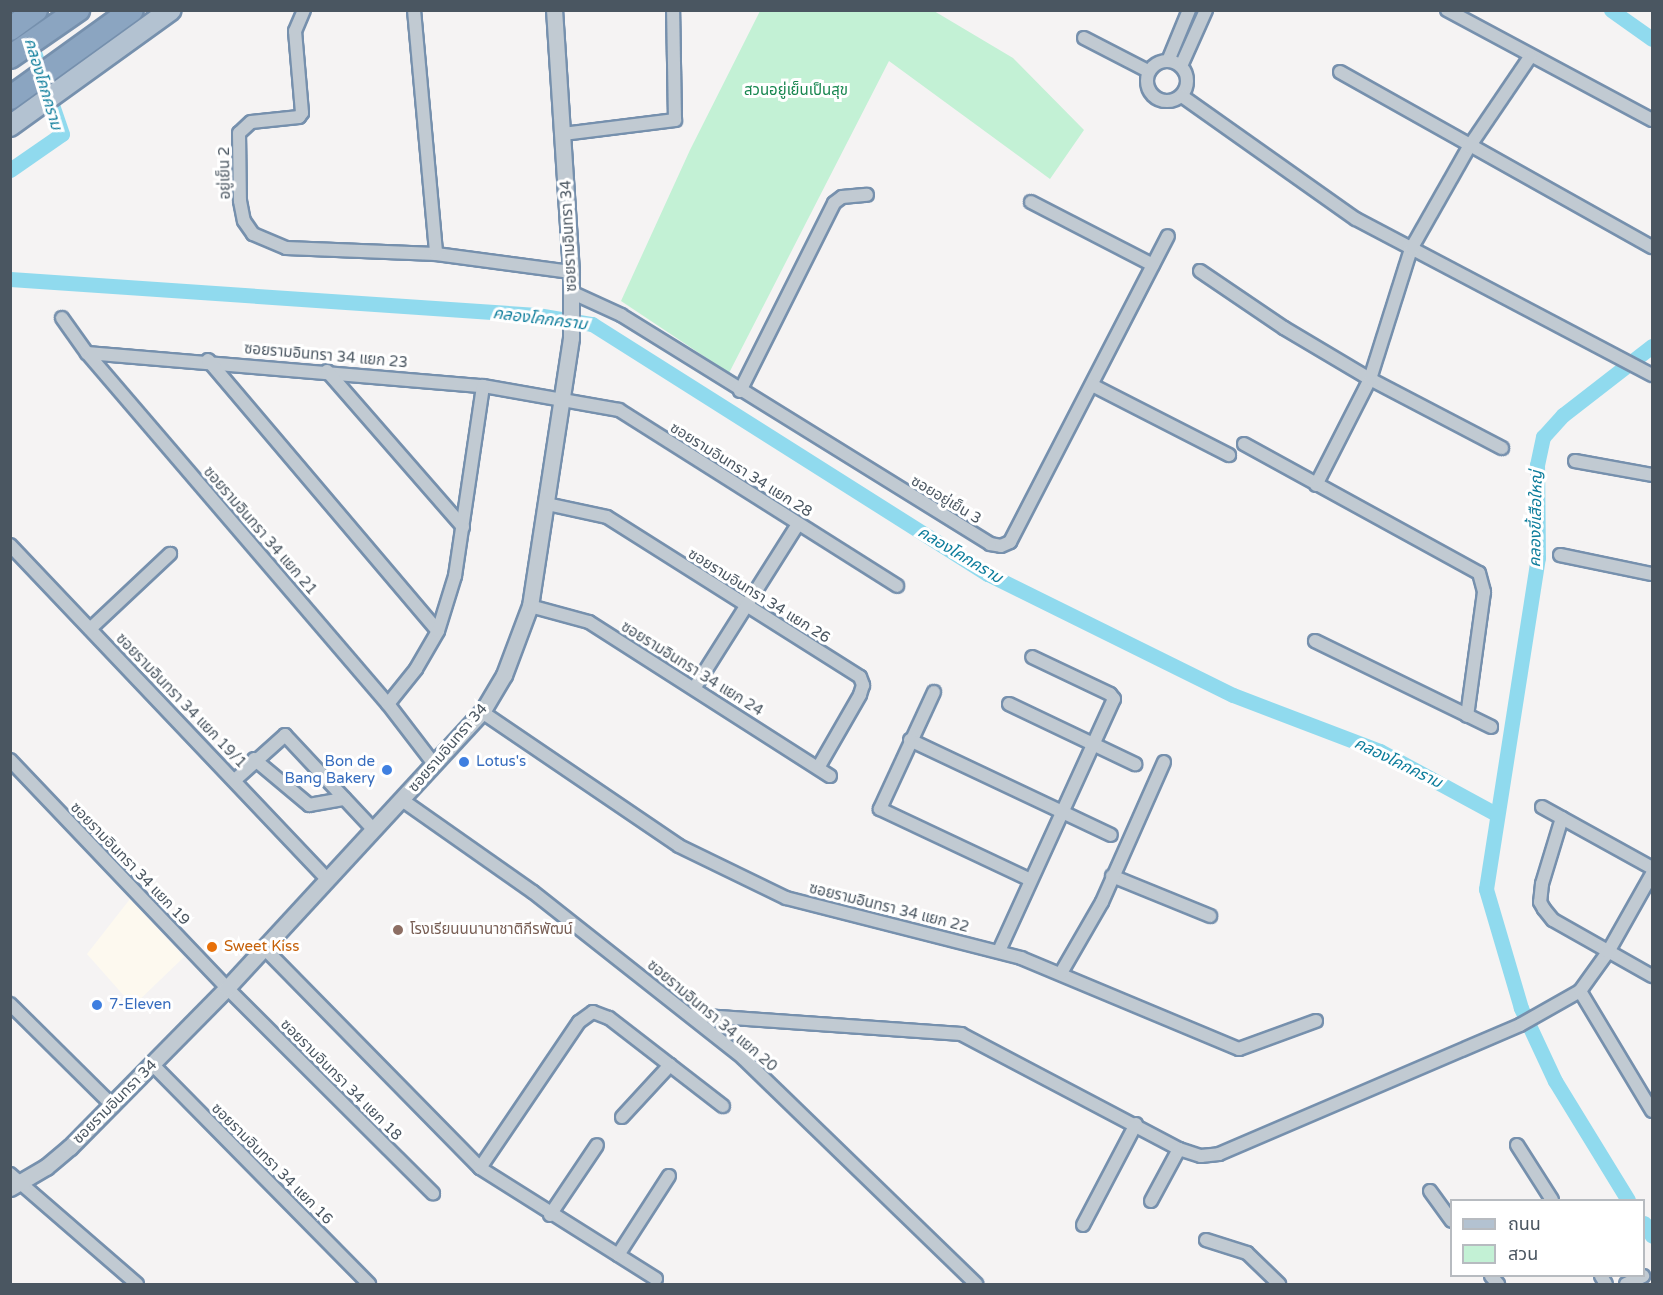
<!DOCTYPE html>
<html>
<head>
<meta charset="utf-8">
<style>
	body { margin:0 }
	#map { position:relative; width:1663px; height:1295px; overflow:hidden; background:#f5f3f3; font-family:"Varela Round","Noto Sans Thai",sans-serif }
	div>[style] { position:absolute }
	.commercial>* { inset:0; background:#fdf9ef }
	.green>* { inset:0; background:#c3f1d5 }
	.canal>* { height:15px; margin:-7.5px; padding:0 7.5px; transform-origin:7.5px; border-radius:7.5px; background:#90daee }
	.roads { filter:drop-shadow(2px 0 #7690ad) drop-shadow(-2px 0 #7690ad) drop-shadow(0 2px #7690ad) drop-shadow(0 -2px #7690ad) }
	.minor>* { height:12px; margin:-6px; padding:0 6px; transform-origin:6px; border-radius:6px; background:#c1cad2 }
	.minor>.ring { margin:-6px; padding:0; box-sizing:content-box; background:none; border:12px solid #c1cad2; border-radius:50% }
	.tertiary>* { height:15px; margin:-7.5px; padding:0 7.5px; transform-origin:7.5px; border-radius:7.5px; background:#c1cad2 }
	.primary>* { height:20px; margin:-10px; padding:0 10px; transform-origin:10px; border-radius:10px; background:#b3c2d1 }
	.motorway>* { height:22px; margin:-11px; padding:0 11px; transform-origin:11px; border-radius:11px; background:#8ba5c1 }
	.dots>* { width:16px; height:16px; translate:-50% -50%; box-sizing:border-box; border:3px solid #fff; border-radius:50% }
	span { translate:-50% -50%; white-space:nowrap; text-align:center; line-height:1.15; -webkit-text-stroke:6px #fff; paint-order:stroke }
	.park-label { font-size:15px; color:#17864f }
	.street-label { font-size:15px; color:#4a5661 }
	.shop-label { font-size:15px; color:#366cbe }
	.right { translate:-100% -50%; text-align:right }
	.left { translate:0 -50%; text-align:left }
	.education-label { font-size:15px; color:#785e54 }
	.food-label { font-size:15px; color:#c56008 }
	.water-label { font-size:16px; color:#0c7c9b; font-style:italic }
	.frame { position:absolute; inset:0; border:12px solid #4a5661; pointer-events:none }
	.legend { position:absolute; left:1450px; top:1199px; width:195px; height:78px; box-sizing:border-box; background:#fff; border:2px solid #b7bbc0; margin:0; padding:8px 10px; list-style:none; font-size:18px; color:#4a5661 }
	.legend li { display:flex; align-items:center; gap:12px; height:30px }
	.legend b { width:30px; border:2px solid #b7bbc0 }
</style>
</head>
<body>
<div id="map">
	<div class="commercial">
		<i style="clip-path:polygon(130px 899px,184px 957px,133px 1006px,87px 954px)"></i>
	</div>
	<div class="green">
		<i style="clip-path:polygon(760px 11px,934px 11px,1013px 58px,1084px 130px,1050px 179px,889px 61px,729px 373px,621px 301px,690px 150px)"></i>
	</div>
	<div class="canal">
		<i style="left:1611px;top:10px;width:50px;rotate:35.3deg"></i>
		<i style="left:10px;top:170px;width:63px;rotate:-34.7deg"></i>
		<i style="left:62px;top:134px;width:130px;rotate:-108.9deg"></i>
		<i style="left:10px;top:279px;width:528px;rotate:3.91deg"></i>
		<i style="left:537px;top:315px;width:56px;rotate:9.3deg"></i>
		<i style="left:592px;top:324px;width:468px;rotate:32.3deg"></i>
		<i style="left:988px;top:574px;width:273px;rotate:26.3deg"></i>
		<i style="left:1233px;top:695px;width:157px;rotate:20.9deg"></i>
		<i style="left:1380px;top:751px;width:132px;rotate:28.5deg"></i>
		<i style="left:1628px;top:1200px;width:140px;rotate:-121.5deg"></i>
		<i style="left:1555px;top:1081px;width:81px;rotate:-115deg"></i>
		<i style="left:1521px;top:1008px;width:124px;rotate:-106.4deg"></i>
		<i style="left:1486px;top:889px;width:335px;rotate:-81.1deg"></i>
		<i style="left:1538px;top:558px;width:93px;rotate:-90.6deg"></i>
		<i style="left:1537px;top:465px;width:29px;rotate:-78deg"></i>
		<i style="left:1543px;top:437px;width:30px;rotate:-48deg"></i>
		<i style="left:1563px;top:415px;width:113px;rotate:-37.8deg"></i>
		<i style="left:1644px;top:1223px;width:15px;rotate:58deg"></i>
	</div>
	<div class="roads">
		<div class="minor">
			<i style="left:304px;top:10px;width:23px;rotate:113deg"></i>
			<i style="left:295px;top:31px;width:82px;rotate:85.1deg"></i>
			<i style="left:302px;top:113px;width:5px;rotate:127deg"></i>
			<i style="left:299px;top:117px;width:48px;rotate:174.1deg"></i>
			<i style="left:251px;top:122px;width:16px;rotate:137deg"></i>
			<i style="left:239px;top:133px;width:68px;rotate:89.2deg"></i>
			<i style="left:240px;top:201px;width:20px;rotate:79deg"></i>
			<i style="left:244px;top:221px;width:16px;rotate:55deg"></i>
			<i style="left:253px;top:234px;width:36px;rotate:23deg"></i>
			<i style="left:286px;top:248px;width:150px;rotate:2.3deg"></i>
			<i style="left:436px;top:254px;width:136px;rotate:7.6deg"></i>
			<i style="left:414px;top:10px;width:245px;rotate:84.8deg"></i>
			<i style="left:1447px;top:10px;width:233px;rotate:28.2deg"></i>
			<i style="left:1084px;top:38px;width:72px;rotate:27.3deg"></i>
			<i class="ring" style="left:1147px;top:61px;width:28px;height:28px"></i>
			<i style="left:1168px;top:61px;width:55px;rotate:-67.6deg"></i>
			<i style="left:1181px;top:66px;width:61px;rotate:-65.9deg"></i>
			<i style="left:1340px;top:72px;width:358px;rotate:29.3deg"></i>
			<i style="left:1182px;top:96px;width:213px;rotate:35.3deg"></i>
			<i style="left:1356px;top:219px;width:335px;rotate:27.8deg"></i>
			<i style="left:563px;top:134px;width:113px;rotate:-7.1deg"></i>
			<i style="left:675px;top:120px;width:110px;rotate:-91deg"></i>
			<i style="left:1031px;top:202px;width:137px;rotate:27.3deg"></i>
			<i style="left:1200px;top:271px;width:102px;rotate:34.2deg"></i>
			<i style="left:1284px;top:328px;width:100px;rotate:30.7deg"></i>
			<i style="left:1370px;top:379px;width:149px;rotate:27.6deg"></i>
			<i style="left:573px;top:293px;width:53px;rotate:24.6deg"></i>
			<i style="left:621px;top:315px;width:434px;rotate:31.8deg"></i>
			<i style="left:990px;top:544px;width:11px;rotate:10deg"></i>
			<i style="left:1001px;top:546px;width:10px;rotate:-24deg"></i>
			<i style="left:1010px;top:542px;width:344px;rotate:-62.7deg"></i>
			<i style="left:62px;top:318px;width:43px;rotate:54.5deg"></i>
			<i style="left:87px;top:353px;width:462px;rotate:49.4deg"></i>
			<i style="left:388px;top:704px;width:76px;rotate:52.5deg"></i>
			<i style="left:87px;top:353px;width:397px;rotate:4.8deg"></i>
			<i style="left:483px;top:386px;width:138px;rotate:10deg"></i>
			<i style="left:619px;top:410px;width:329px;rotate:32.3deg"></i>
			<i style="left:208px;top:360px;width:355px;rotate:49.7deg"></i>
			<i style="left:327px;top:371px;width:207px;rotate:48.9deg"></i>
			<i style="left:1092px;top:385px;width:154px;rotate:27.1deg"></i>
			<i style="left:740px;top:391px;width:210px;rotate:-63.4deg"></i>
			<i style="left:834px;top:203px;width:10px;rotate:-37deg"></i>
			<i style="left:842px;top:197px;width:25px;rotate:-5deg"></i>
			<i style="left:1244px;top:444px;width:268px;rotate:28.8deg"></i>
			<i style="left:1479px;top:573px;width:20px;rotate:75deg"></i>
			<i style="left:1484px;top:592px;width:125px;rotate:97.8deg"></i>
			<i style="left:1575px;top:461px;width:78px;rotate:10.3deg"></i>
			<i style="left:1316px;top:485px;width:119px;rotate:-63deg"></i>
			<i style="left:1370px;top:379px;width:136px;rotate:-72.5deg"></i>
			<i style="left:1411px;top:249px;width:117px;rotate:-60.4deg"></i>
			<i style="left:1469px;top:147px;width:109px;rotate:-55.9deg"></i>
			<i style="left:547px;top:504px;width:61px;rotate:12.2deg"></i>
			<i style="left:607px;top:517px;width:299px;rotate:32.3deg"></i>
			<i style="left:860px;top:677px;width:9px;rotate:69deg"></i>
			<i style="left:863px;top:685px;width:10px;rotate:107deg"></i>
			<i style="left:860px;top:695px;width:84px;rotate:119.9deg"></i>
			<i style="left:10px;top:545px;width:462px;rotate:46.5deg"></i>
			<i style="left:1560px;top:555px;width:94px;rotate:11.7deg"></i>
			<i style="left:530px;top:606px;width:61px;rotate:15.2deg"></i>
			<i style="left:589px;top:622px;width:286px;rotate:32.6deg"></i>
			<i style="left:90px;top:629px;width:110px;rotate:-43.2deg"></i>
			<i style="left:1315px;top:641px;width:196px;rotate:26deg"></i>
			<i style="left:695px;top:687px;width:193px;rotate:-57.7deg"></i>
			<i style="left:934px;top:692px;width:129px;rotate:114.8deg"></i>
			<i style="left:880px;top:809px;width:165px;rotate:25.2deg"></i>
			<i style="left:388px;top:704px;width:45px;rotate:-51.3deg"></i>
			<i style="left:416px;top:669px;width:44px;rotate:-59.9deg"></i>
			<i style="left:438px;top:631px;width:58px;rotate:-72.8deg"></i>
			<i style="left:455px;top:576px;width:192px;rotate:-81.6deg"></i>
			<i style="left:1009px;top:704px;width:140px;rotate:25.5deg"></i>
			<i style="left:482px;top:712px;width:238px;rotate:34.2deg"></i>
			<i style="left:679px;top:846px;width:119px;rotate:25.9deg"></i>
			<i style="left:786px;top:898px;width:243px;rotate:14.3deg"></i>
			<i style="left:1021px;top:958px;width:236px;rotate:22.7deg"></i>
			<i style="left:1239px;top:1049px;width:82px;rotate:-20deg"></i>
			<i style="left:910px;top:740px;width:222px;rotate:25.3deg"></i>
			<i style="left:254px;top:759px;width:72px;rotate:39.9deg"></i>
			<i style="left:309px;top:805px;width:36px;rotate:-10deg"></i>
			<i style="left:10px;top:760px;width:315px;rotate:46.4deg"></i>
			<i style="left:227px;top:988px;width:291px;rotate:44.9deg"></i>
			<i style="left:236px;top:779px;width:66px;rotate:-41.9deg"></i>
			<i style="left:285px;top:735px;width:130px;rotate:46.9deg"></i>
			<i style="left:402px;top:800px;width:160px;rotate:35.1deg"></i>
			<i style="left:533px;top:892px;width:268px;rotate:38.3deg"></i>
			<i style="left:743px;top:1058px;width:325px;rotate:44.1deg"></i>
			<i style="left:1542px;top:807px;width:126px;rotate:29deg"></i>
			<i style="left:1562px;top:818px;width:69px;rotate:106.9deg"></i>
			<i style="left:1542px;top:884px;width:18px;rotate:96deg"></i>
			<i style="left:1540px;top:902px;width:8px;rotate:60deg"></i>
			<i style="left:1544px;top:909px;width:14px;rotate:51deg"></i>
			<i style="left:1553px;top:920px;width:114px;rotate:29.5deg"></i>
			<i style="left:1112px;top:876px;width:106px;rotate:22.2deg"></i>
			<i style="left:265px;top:949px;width:307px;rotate:45.5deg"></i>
			<i style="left:480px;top:1168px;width:208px;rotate:32.2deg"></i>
			<i style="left:999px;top:951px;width:277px;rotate:-65.5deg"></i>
			<i style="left:1114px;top:699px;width:6px;rotate:-129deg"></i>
			<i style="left:1110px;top:694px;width:86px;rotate:-154.6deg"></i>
			<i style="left:1061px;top:973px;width:82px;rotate:-60deg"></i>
			<i style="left:1102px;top:902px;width:153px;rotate:-66.1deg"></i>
			<i style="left:1580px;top:991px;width:140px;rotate:59deg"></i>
			<i style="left:10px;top:1004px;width:145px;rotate:44.7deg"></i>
			<i style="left:690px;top:1015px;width:272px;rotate:4deg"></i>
			<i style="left:961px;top:1034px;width:246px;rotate:27.8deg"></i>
			<i style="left:1179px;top:1149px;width:23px;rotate:18deg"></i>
			<i style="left:1201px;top:1156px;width:18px;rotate:-6deg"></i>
			<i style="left:1219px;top:1154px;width:327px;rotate:-23.2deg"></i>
			<i style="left:1520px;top:1025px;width:69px;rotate:-29.5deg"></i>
			<i style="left:1580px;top:991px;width:48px;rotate:-54.3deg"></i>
			<i style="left:1608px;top:952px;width:90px;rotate:-60.6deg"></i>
			<i style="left:153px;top:1065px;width:308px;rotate:45.4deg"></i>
			<i style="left:622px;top:1117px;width:71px;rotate:-47.3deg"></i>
			<i style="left:1517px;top:1145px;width:65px;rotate:57.5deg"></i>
			<i style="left:480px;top:1168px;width:176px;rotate:-55.9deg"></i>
			<i style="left:579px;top:1022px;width:17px;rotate:-36deg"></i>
			<i style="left:593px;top:1012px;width:17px;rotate:21deg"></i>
			<i style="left:609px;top:1018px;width:144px;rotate:37.7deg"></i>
			<i style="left:10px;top:1174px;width:168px;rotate:40.9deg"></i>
			<i style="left:1430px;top:1191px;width:37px;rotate:54deg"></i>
			<i style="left:1151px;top:1201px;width:59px;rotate:-61.7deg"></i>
			<i style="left:550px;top:1215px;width:84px;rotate:-56.1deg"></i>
			<i style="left:1083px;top:1225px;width:114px;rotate:-62.3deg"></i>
			<i style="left:1206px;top:1240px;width:43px;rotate:17.6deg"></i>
			<i style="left:1247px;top:1253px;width:45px;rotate:44.1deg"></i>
			<i style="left:618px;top:1255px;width:94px;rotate:-57.2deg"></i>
			<i style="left:1491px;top:1276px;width:11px;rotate:49deg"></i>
			<i style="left:1601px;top:1276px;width:9px;rotate:58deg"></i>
			<i style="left:1626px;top:1284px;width:19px;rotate:-25deg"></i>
		</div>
		<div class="tertiary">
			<i style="left:10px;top:1188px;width:42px;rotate:-30.3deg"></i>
			<i style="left:46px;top:1167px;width:31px;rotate:-40deg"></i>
			<i style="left:70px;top:1147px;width:223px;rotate:-45.4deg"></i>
			<i style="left:227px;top:988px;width:376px;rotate:-47.3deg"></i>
			<i style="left:482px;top:712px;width:43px;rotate:-59.3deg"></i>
			<i style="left:504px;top:675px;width:74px;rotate:-69.4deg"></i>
			<i style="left:530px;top:606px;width:271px;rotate:-81.3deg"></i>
			<i style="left:571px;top:338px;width:66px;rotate:-90deg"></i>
			<i style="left:571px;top:272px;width:263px;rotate:-93.7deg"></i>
		</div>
		<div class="primary">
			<i style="left:10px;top:126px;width:198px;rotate:-35.8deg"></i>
		</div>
		<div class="motorway">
			<i style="left:10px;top:29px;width:32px;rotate:-36deg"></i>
			<i style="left:10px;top:57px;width:83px;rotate:-34.7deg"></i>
			<i style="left:10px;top:98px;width:150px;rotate:-35.8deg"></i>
		</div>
	</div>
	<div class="dots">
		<i style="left:464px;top:762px;background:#3f7fe0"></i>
		<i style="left:387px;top:770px;background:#3f7fe0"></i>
		<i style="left:398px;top:930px;background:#8d6e63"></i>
		<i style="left:212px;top:947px;background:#e8710a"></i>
		<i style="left:97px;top:1005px;background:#3f7fe0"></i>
	</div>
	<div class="park-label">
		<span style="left:796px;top:91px">สวนอยู่เย็นเป็นสุข</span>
	</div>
	<div class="street-label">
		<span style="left:225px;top:173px;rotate:-91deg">อยู่เย็น 2</span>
		<span style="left:569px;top:236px;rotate:-93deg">ซอยรามอินทรา 34</span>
		<span style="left:326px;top:356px;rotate:5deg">ซอยรามอินทรา 34 แยก 23</span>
		<span style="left:741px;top:470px;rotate:32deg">ซอยรามอินทรา 34 แยก 28</span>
		<span style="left:946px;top:500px;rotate:31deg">ซอยอยู่เย็น 3</span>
		<span style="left:260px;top:531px;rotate:49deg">ซอยรามอินทรา 34 แยก 21</span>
		<span style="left:759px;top:596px;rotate:32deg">ซอยรามอินทรา 34 แยก 26</span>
		<span style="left:692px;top:669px;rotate:32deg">ซอยรามอินทรา 34 แยก 24</span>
		<span style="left:181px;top:701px;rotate:46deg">ซอยรามอินทรา 34 แยก 19/1</span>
		<span style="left:448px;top:748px;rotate:-49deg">ซอยรามอินทรา 34</span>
		<span style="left:130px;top:864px;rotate:46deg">ซอยรามอินทรา 34 แยก 19</span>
		<span style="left:889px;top:908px;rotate:14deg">ซอยรามอินทรา 34 แยก 22</span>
		<span style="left:712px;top:1016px;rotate:40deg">ซอยรามอินทรา 34 แยก 20</span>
		<span style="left:341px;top:1080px;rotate:45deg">ซอยรามอินทรา 34 แยก 18</span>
		<span style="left:115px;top:1102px;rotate:-45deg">ซอยรามอินทรา 34</span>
		<span style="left:272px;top:1164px;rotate:45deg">ซอยรามอินทรา 34 แยก 16</span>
	</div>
	<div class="shop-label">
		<span class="right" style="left:375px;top:770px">Bon de<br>Bang Bakery</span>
		<span class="left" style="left:476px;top:762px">Lotus's</span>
		<span class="left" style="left:109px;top:1005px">7-Eleven</span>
	</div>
	<div class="education-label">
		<span class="left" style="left:410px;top:930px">โรงเรียนนนานาชาติกีรพัฒน์</span>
	</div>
	<div class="food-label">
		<span class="left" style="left:224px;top:947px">Sweet Kiss</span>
	</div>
	<div class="water-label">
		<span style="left:43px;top:84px;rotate:73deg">คลองโคกคราม</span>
		<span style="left:540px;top:319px;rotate:7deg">คลองโคกคราม</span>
		<span style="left:1536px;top:519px;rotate:-89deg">คลองขี้เสือใหญ่</span>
		<span style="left:960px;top:555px;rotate:31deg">คลองโคกคราม</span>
		<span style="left:1398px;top:763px;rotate:26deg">คลองโคกคราม</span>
	</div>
	<div class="frame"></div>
	<ul class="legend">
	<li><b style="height:8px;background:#b3c2d1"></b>ถนน</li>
	<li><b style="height:16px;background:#c3f1d5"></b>สวน</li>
	</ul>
</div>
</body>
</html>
